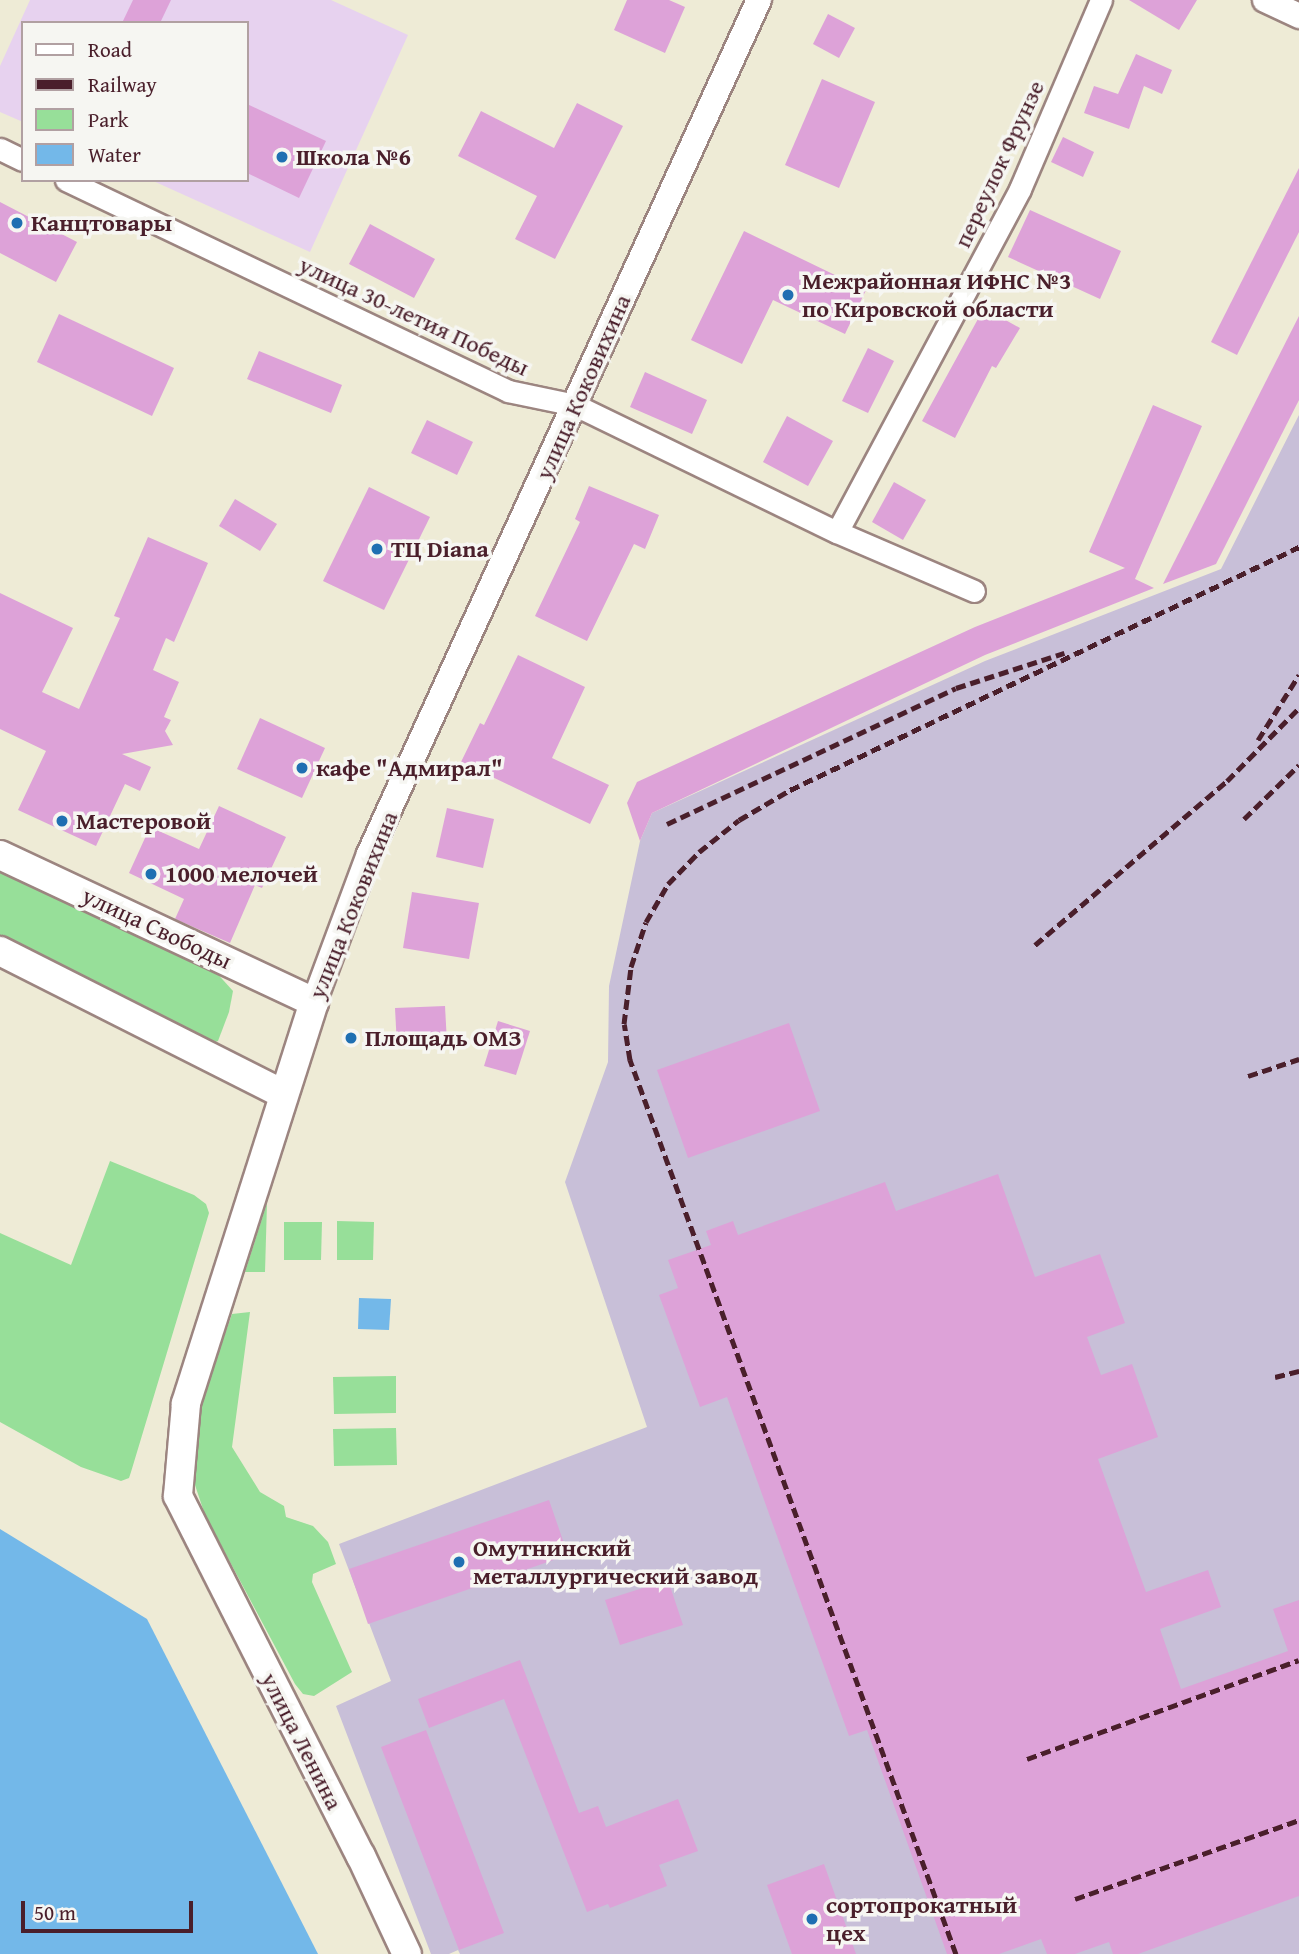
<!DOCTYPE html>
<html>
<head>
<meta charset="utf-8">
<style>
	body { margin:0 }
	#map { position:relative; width:1299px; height:1954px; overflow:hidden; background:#eeebd6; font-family:"Gentium Book Plus",serif }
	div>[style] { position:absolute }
	.built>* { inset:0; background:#e7d2ef }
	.industrial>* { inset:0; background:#c8bfd8 }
	.green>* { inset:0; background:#97df99 }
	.water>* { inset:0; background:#73b8e9 }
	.building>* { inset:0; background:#dda2d8 }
	.roads { filter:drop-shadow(2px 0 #9c8580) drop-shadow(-2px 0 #9c8580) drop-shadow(0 2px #9c8580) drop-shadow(0 -2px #9c8580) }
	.minor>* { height:21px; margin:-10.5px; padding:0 10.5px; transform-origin:10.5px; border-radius:10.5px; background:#fff }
	.tertiary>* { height:24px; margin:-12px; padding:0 12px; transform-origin:12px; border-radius:12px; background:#fff }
	.secondary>* { height:28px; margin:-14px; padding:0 14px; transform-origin:14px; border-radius:14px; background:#fff }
	.rail>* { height:5px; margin-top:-2.5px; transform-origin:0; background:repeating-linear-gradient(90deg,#4a1f2b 0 10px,transparent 0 15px) }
	.dots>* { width:19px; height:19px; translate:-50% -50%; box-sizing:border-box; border:4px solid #f6f6f2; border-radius:50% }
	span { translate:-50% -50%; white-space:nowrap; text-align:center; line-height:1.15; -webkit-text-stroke:7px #f6f6f2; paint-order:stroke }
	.poi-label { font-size:24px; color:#4a1f2b; font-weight:700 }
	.left { translate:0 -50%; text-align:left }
	.street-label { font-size:24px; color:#4a1f2b }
	.legend { position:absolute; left:21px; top:21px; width:228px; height:161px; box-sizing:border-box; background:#f6f6f2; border:2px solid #b1a0a2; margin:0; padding:9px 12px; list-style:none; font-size:21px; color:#4a1f2b }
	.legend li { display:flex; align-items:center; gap:14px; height:35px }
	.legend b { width:35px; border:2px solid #b1a0a2 }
	.scale { position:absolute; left:21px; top:1901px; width:172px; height:32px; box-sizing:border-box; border:4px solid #4a1f2b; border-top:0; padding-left:9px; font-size:21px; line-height:24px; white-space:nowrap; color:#4a1f2b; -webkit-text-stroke:5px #f6f6f2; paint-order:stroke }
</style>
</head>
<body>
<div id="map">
	<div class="built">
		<i style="clip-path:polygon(30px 0,331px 0,408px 35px,310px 252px,151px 180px,247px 180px,247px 23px,23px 23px,23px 122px,0 112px,0 66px)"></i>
	</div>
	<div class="industrial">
		<i style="clip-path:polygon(1299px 415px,1299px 1954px,460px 1954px,458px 1950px,449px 1954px,431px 1954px,336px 1706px,391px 1681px,339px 1544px,647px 1427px,565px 1182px,608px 1062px,609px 986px,640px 841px,652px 813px,985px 661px,1221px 569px)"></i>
	</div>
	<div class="green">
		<i style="clip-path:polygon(0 867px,214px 970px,233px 991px,229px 1012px,218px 1041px,210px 1044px,0 939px)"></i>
		<i style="clip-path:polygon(110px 1161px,194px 1195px,206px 1204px,209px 1213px,131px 1472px,129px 1478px,121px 1481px,81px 1467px,0 1422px,0 1233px,71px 1265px)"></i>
		<i style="clip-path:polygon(267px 1203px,265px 1272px,245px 1272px)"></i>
		<i style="clip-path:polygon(337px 1221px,374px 1222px,373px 1260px,337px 1260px)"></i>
		<i style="clip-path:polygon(284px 1222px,322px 1222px,321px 1260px,284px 1260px)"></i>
		<i style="clip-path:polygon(250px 1312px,232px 1447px,260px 1492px,284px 1506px,286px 1517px,313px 1526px,328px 1542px,336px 1564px,313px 1574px,312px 1582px,352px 1672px,314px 1696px,303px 1694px,295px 1684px,205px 1515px,194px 1482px,190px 1459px,194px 1421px,232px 1314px)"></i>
		<i style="clip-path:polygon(396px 1376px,396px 1413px,334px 1414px,333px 1377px)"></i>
		<i style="clip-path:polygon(396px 1428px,397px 1465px,334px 1466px,333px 1429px)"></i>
	</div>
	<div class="water">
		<i style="clip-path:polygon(359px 1298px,391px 1299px,389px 1330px,358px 1329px)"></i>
		<i style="clip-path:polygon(0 1529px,147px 1619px,318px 1954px,0 1954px)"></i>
	</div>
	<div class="building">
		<i style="clip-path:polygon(133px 0,171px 0,160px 23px,122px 23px)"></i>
		<i style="clip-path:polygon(627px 0,669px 0,685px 7px,665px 53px,614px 30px)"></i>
		<i style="clip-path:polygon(1129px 0,1197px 0,1179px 30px)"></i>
		<i style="clip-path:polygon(828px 14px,855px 28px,839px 58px,813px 44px)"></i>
		<i style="clip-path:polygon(1136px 54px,1172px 70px,1162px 94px,1144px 86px,1129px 129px,1084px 113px,1094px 86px,1118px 94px)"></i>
		<i style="clip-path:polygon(822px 79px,875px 102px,839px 188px,785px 165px)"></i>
		<i style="clip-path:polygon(577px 103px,623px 126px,555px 259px,515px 239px,537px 196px,458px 156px,481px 111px,554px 148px)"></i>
		<i style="clip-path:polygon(247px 104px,326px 141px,299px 198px,247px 173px)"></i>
		<i style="clip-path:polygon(1063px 137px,1094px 152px,1083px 177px,1051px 162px)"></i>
		<i style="clip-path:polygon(1299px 168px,1299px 232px,1237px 355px,1211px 342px)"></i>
		<i style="clip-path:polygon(0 202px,77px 242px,56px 282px,0 253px)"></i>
		<i style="clip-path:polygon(1030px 210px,1121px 251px,1100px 299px,1008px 257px)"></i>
		<i style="clip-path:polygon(370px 224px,435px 259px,414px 298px,349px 264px)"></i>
		<i style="clip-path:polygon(744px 231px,866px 290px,845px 334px,773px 300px,742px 364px,691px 340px)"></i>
		<i style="clip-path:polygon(984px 308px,1020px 328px,996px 368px,992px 366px,955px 438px,922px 421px)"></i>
		<i style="clip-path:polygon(59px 314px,174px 368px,152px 416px,37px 362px)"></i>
		<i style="clip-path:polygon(1299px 316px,1299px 400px,1216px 564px,1163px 584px)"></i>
		<i style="clip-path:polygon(868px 348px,894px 361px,868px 413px,842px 401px)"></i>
		<i style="clip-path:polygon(259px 351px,342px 385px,331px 413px,247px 379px)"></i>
		<i style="clip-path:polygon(645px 372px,707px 400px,692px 434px,630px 407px)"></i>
		<i style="clip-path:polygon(1153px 405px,1202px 426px,1135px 579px,1154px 588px,985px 655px,652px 813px,640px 841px,627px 803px,637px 782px,975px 627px,1125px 568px,1089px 552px)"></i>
		<i style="clip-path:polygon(787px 416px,833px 441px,808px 486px,763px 462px)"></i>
		<i style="clip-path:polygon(427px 420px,473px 442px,457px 475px,411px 453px)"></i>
		<i style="clip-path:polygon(894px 482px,926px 500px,903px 540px,872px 522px)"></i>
		<i style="clip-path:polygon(589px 486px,659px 515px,645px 549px,634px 544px,587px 641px,535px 616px,580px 522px,575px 519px)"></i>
		<i style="clip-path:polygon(369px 487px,430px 517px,384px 610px,323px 581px)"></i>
		<i style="clip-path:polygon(235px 499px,277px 524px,260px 551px,219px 526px)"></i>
		<i style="clip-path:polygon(148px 537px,208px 563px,174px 642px,166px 638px,153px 670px,179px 682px,164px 717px,171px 720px,165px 731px,173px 745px,122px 754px,151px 767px,140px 791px,125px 784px,96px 846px,18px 810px,46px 751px,0 729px,0 593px,73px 628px,42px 692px,79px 709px,120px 618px,114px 616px)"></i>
		<i style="clip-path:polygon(518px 655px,585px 687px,552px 758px,609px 785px,590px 824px,461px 762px,480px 723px,484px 725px)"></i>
		<i style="clip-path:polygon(260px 718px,325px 748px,302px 798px,237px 769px)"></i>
		<i style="clip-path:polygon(219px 806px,286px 837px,262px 888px,255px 885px,230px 943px,175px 919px,184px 899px,129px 873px,150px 827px,199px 849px)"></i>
		<i style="clip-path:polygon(447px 808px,494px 819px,483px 868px,436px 857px)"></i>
		<i style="clip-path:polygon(412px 892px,479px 903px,469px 959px,403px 948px)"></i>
		<i style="clip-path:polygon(445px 1006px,447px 1043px,397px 1046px,395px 1008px)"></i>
		<i style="clip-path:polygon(498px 1021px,530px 1031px,516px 1075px,484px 1066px)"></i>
		<i style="clip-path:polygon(789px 1023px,820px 1111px,688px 1158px,657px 1070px)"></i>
		<i style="clip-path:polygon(998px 1174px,1035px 1277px,1100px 1254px,1125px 1323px,1087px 1337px,1101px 1375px,1132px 1364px,1158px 1437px,1098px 1459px,1146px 1592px,1208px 1570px,1221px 1607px,1160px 1629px,1181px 1689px,1288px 1651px,1273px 1609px,1299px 1600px,1299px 1896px,1138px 1954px,1113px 1954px,1109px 1942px,1075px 1954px,1047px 1954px,1041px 1939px,999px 1954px,947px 1954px,867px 1730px,849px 1736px,727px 1397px,700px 1407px,659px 1295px,678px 1288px,668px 1260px,711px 1245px,706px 1231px,733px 1221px,738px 1235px,885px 1182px,896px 1211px)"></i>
		<i style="clip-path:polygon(549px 1500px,568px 1555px,368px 1624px,349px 1569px)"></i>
		<i style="clip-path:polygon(668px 1580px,683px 1625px,620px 1645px,605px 1600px)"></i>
		<i style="clip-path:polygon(520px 1660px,579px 1813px,598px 1806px,606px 1827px,678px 1799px,698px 1851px,659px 1865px,667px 1886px,610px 1908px,608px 1904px,587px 1912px,504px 1699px,429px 1728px,418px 1699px)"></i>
		<i style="clip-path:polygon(426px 1730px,504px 1933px,459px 1950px,381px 1747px)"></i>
		<i style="clip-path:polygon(824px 1864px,856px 1954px,792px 1954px,767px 1885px)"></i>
	</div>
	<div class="roads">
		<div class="minor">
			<i style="left:0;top:149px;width:25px;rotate:26deg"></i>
			<i style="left:66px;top:180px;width:490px;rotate:25.5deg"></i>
			<i style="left:508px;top:391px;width:68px;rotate:11.8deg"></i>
			<i style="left:575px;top:405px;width:291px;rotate:25.9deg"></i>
			<i style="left:837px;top:532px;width:149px;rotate:23.3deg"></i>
			<i style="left:837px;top:532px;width:389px;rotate:-61.9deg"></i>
			<i style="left:1020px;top:189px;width:206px;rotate:-66.8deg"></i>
		</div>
		<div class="tertiary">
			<i style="left:1265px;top:0;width:38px;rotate:25deg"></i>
			<i style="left:314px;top:1002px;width:158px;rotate:-69.6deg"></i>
			<i style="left:369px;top:854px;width:939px;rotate:-65.46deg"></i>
		</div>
		<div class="secondary">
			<i style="left:0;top:855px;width:347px;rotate:25.1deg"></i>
			<i style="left:314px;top:1002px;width:422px;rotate:107.7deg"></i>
			<i style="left:186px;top:1404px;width:92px;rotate:95deg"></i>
			<i style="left:178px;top:1496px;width:404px;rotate:63.1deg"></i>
			<i style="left:361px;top:1856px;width:108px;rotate:64.9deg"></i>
			<i style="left:0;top:951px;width:317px;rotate:26.8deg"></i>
		</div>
	</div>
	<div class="rail">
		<i style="left:1258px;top:740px;width:77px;rotate:-57.8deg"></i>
		<i style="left:1244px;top:819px;width:77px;rotate:-44.5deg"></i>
		<i style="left:667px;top:824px;width:319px;rotate:-25.2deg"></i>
		<i style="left:956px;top:688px;width:114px;rotate:-18deg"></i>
		<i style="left:1035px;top:945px;width:253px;rotate:-40.5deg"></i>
		<i style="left:1227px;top:781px;width:103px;rotate:-45.4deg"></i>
		<i style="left:1248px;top:1076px;width:54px;rotate:-18.4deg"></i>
		<i style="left:1275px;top:1377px;width:25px;rotate:-14deg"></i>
		<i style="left:1027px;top:1759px;width:289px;rotate:-20deg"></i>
		<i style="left:1075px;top:1899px;width:238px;rotate:-19.4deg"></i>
		<i style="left:956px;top:1954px;width:952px;rotate:-110.03deg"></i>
		<i style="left:630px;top:1060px;width:36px;rotate:-99deg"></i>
		<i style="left:624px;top:1024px;width:57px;rotate:-83deg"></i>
		<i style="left:631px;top:967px;width:47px;rotate:-71.6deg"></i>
		<i style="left:646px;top:922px;width:44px;rotate:-59.9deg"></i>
		<i style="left:668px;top:884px;width:45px;rotate:-45.9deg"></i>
		<i style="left:699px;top:852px;width:51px;rotate:-38.7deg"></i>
		<i style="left:739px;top:820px;width:59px;rotate:-30.5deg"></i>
		<i style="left:790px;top:790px;width:564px;rotate:-25.52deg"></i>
	</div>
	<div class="dots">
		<i style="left:282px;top:157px;background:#1f6fb2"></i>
		<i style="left:17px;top:223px;background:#1f6fb2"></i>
		<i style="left:788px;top:295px;background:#1f6fb2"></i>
		<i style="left:377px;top:549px;background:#1f6fb2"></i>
		<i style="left:302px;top:768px;background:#1f6fb2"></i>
		<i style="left:62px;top:821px;background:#1f6fb2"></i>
		<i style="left:151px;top:874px;background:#1f6fb2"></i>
		<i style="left:351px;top:1038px;background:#1f6fb2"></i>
		<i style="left:459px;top:1562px;background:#1f6fb2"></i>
		<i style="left:812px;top:1919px;background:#1f6fb2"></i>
	</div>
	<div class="poi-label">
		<span class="left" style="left:296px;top:157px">Школа №6</span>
		<span class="left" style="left:31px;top:223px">Канцтовары</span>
		<span class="left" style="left:802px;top:295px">Межрайонная ИФНС №3<br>по Кировской области</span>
		<span class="left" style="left:391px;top:549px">ТЦ Diana</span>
		<span class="left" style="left:316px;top:768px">кафе "Адмирал"</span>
		<span class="left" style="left:76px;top:821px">Мастеровой</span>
		<span class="left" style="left:165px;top:874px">1000 мелочей</span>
		<span class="left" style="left:365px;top:1038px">Площадь ОМЗ</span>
		<span class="left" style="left:473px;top:1562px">Омутнинский<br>металлургический завод</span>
		<span class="left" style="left:826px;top:1919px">сортопрокатный<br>цех</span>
	</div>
	<div class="street-label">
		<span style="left:999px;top:164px;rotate:-65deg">переулок Фрунзе</span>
		<span style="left:414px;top:316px;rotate:25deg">улица 30-летия Победы</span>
		<span style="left:583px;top:387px;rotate:-66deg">улица Коковихина</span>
		<span style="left:353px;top:905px;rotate:-68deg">улица Коковихина</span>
		<span style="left:157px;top:928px;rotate:25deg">улица Свободы</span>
		<span style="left:302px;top:1741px;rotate:63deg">улица Ленина</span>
	</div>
	<ul class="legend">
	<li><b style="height:9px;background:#fff"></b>Road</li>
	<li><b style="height:9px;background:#4a1f2b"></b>Railway</li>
	<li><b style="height:19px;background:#97df99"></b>Park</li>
	<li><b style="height:19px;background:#73b8e9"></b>Water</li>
	</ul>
	<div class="scale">50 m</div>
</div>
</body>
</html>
